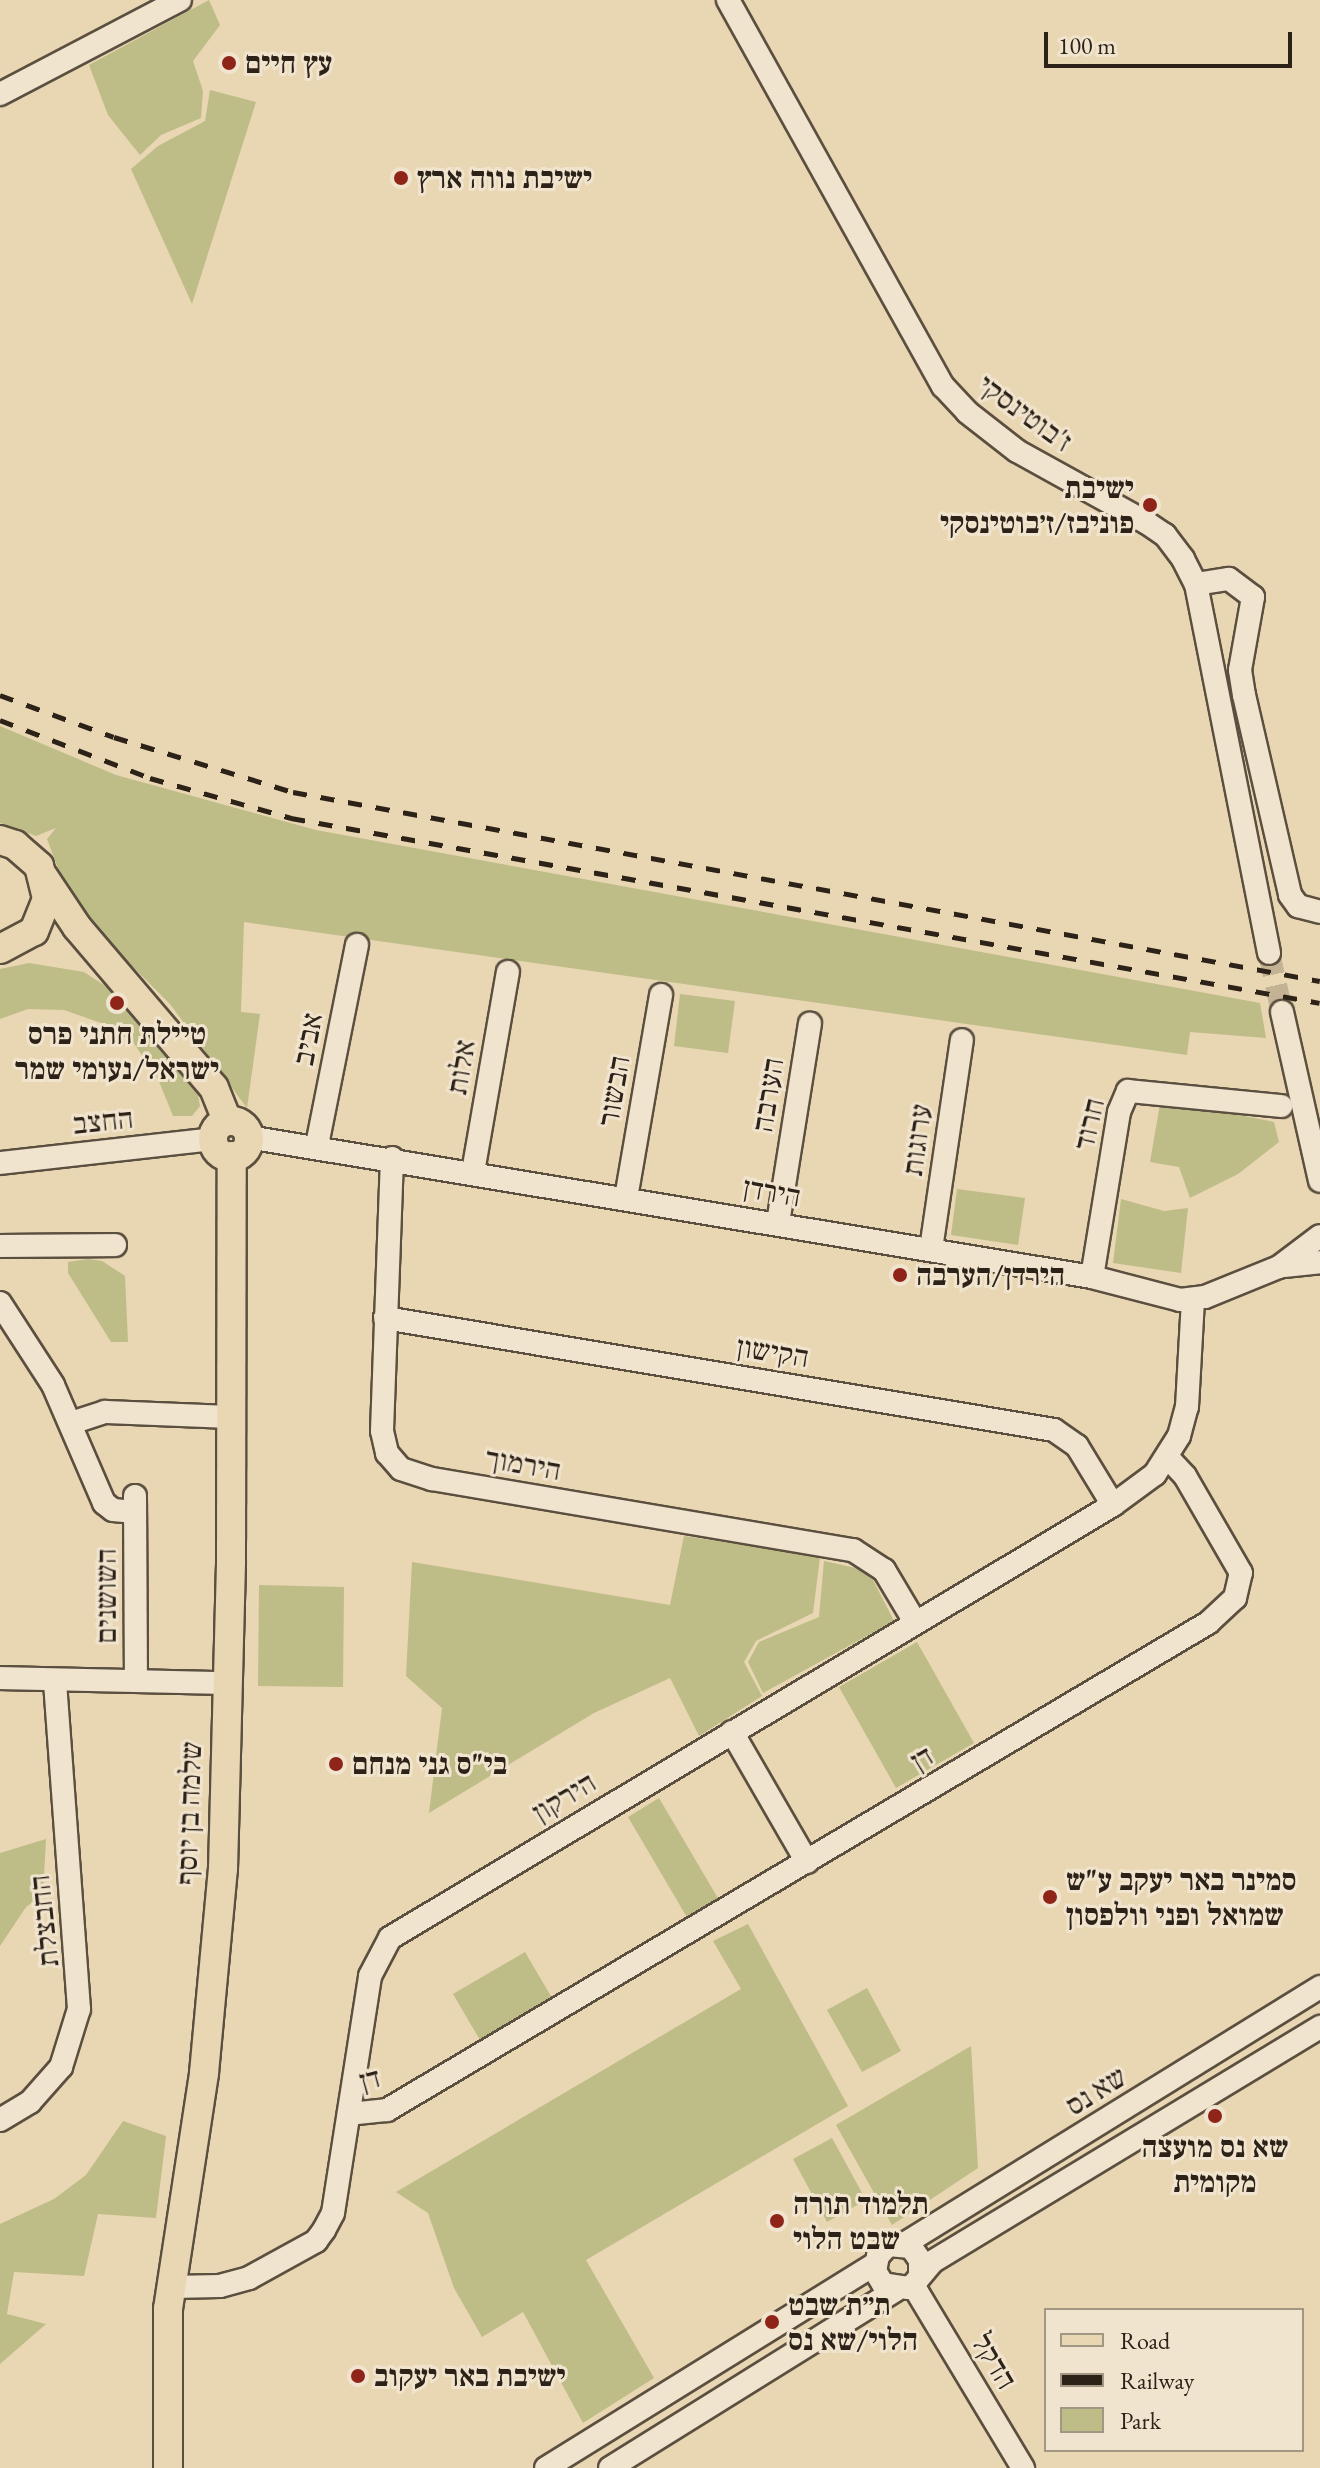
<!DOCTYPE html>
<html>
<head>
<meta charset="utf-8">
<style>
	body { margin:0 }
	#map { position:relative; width:1320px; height:2468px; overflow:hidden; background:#e9d6b3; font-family:"EB Garamond","Frank Ruhl Libre",serif }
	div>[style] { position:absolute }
	.green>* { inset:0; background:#bebc87 }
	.minor-tunnel>* { height:22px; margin-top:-11px; transform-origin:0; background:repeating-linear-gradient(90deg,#c3b294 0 22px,transparent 0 33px) }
	.roads { filter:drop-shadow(2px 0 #5b4f3f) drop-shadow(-2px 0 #5b4f3f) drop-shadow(0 2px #5b4f3f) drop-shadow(0 -2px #5b4f3f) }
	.minor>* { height:22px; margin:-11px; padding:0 11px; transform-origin:11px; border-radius:11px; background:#f1e4ce }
	.major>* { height:28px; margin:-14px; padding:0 14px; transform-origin:14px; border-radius:14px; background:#e9d6b3 }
	.major>.ring { margin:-14px; padding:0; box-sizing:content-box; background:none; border:28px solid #e9d6b3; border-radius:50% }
	.rail>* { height:5px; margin-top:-2.5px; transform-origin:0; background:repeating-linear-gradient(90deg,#2c2218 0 14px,transparent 0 28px) }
	.dots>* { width:22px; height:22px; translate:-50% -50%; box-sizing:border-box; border:4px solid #f1e4ce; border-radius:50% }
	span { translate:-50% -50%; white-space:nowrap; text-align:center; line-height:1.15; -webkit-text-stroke:6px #f1e4ce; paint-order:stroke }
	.poi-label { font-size:30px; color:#2c2218; font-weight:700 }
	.left { translate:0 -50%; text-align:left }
	.right { translate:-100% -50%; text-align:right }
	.street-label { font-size:30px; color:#2c2218 }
	.legend { position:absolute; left:1044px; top:2308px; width:260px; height:144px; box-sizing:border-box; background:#f1e4ce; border:2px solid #a29685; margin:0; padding:10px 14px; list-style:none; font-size:24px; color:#2c2218 }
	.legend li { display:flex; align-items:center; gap:16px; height:40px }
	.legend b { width:40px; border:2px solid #a29685 }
	.scale { position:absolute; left:1044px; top:32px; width:248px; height:36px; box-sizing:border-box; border:4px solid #2c2218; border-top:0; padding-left:10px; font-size:24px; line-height:28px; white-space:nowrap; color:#2c2218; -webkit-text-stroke:6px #f1e4ce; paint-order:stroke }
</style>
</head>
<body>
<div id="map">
	<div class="green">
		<i style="clip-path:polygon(209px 0,220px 25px,193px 61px,203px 91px,201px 118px,161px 135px,140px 155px,108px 115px,89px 65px)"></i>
		<i style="clip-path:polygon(210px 90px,256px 102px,192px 304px,131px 169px,158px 146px,205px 121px)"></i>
		<i style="clip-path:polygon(0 726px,116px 775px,316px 830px,1260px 1003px,1266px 1038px,1190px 1032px,1187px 1055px,244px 922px,241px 1012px,260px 1014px,247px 1108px,170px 1004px,72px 906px,47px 839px,56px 828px,36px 836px,0 823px)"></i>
		<i style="clip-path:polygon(29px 963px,84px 972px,110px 989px,198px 1095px,200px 1106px,192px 1116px,173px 1116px,158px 1079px,133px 1042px,104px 1024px,64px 1010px,28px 1009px,0 1019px,0 969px)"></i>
		<i style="clip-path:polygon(680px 994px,735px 1001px,728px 1053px,674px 1046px)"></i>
		<i style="clip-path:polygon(1168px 1101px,1274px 1122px,1279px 1142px,1238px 1174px,1190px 1198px,1179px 1167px,1150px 1162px,1160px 1104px)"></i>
		<i style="clip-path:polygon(957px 1189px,1025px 1198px,1018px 1245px,951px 1235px)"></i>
		<i style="clip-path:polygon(1121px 1199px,1164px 1211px,1188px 1208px,1181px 1273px,1113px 1263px)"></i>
		<i style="clip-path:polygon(88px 1259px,102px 1261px,125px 1276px,128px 1342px,111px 1342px,68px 1273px,68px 1262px)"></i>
		<i style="clip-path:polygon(684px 1536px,820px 1557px,813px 1613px,756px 1641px,744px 1662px,762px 1696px,699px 1736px,670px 1678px,594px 1713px,429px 1813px,442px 1708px,406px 1676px,412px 1562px,670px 1605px)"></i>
		<i style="clip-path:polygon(824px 1561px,860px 1569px,873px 1580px,894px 1621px,763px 1693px,748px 1662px,759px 1642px,819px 1617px)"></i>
		<i style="clip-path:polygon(259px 1585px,344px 1587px,343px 1687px,258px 1686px)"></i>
		<i style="clip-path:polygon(917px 1642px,974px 1743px,896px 1788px,839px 1687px)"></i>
		<i style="clip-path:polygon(659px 1798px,719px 1900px,688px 1919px,628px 1817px)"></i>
		<i style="clip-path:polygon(46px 1839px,43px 1895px,26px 1907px,0 1946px,0 1853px)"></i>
		<i style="clip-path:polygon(748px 1924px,848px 2106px,586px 2260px,654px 2378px,583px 2423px,523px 2312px,482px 2337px,454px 2288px,428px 2213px,396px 2192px,741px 1989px,713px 1941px)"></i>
		<i style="clip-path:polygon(525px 1952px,552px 1998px,480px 2040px,453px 1994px)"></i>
		<i style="clip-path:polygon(867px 1988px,901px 2051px,862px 2072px,827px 2010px)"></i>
		<i style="clip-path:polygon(971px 2046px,978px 2168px,892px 2225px,836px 2125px)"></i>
		<i style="clip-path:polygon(123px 2121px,166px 2136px,156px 2218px,98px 2214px,84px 2276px,14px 2272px,7px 2314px,46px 2324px,0 2364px,0 2224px,54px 2199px,86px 2175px)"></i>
		<i style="clip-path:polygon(832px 2138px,866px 2200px,827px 2222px,793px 2159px)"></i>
	</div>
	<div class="minor-tunnel">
		<i style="left:1269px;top:953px;width:60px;rotate:77.6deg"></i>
	</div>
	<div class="roads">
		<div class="minor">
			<i style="left:728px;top:0;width:442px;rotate:60.9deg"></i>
			<i style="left:943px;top:386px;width:35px;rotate:47deg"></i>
			<i style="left:967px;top:412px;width:63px;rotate:38deg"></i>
			<i style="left:1017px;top:451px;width:149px;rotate:29deg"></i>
			<i style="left:1147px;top:523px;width:22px;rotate:34deg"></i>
			<i style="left:1165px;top:535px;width:30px;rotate:53deg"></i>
			<i style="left:1183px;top:559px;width:28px;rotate:63deg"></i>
			<i style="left:1196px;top:584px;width:376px;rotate:78.8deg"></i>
			<i style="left:0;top:94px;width:203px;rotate:-27.6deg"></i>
			<i style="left:1196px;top:584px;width:33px;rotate:-9deg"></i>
			<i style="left:1229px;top:579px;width:30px;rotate:37deg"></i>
			<i style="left:1253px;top:597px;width:74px;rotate:100.1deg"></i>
			<i style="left:1240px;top:670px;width:25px;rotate:81deg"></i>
			<i style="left:1244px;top:695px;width:205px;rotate:77deg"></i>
			<i style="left:1290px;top:895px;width:14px;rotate:54deg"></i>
			<i style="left:1298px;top:906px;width:23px;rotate:15deg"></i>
			<i style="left:1282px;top:1012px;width:173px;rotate:77.3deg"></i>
			<i style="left:248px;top:1137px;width:856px;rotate:9.42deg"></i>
			<i style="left:1092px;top:1277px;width:91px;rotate:14.6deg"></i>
			<i style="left:1180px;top:1300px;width:25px;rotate:-7deg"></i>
			<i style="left:1205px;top:1297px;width:80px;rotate:-22.1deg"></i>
			<i style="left:1279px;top:1267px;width:51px;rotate:-37.1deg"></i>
			<i style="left:317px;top:1145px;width:204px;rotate:-78.7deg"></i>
			<i style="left:392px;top:1158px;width:273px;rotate:92.1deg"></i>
			<i style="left:382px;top:1431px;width:23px;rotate:77deg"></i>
			<i style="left:387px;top:1453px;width:21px;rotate:49deg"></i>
			<i style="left:401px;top:1469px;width:33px;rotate:18deg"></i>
			<i style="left:432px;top:1479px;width:427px;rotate:9.6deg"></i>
			<i style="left:853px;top:1550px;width:37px;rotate:33deg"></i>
			<i style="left:884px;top:1570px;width:61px;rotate:59.2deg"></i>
			<i style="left:0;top:1163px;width:214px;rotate:-6.4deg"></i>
			<i style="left:473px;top:1172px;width:203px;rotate:-80.1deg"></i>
			<i style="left:626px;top:1198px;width:206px;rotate:-80.2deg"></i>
			<i style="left:778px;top:1223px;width:202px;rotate:-80.9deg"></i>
			<i style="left:0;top:1246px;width:115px;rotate:-0.5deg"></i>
			<i style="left:931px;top:1249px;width:211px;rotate:-81.6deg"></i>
			<i style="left:1284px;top:1266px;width:36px;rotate:-6deg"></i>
			<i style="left:1092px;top:1277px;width:167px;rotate:-80.7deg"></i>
			<i style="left:1119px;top:1112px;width:23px;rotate:-67deg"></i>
			<i style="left:1128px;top:1091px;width:154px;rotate:5.6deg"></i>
			<i style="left:0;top:1303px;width:98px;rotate:57.1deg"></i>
			<i style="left:53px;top:1385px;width:129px;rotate:66.6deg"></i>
			<i style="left:104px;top:1503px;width:11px;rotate:38deg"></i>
			<i style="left:113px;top:1510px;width:22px;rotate:5deg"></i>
			<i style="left:385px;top:1318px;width:678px;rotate:9.5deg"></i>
			<i style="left:1054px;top:1430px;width:28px;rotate:35deg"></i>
			<i style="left:1077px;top:1446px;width:69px;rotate:58.6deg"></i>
			<i style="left:71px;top:1423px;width:36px;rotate:-18deg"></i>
			<i style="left:105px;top:1412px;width:126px;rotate:2.3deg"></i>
			<i style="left:135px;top:1496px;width:183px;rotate:89.7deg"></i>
			<i style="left:0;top:1678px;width:226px;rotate:1.3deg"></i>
			<i style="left:732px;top:1732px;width:150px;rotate:60deg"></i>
			<i style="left:349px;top:2114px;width:38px;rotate:-6deg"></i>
			<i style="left:387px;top:2110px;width:955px;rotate:-30.68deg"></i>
			<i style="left:1208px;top:1623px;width:37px;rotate:-43deg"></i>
			<i style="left:1235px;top:1598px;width:26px;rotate:-77deg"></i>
			<i style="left:1241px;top:1573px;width:112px;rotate:-120deg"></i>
			<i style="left:1185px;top:1476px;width:25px;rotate:-133deg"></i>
			<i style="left:0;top:2120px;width:35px;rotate:-31deg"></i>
			<i style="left:30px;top:2102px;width:47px;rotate:-48.5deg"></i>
			<i style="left:61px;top:2067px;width:61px;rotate:-72.8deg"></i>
			<i style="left:79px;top:2009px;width:327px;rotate:-94.2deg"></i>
			<i style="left:904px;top:2244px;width:489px;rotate:-31.7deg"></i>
			<i style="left:920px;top:2275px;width:15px;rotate:-90deg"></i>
			<i style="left:920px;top:2260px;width:16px;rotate:-125deg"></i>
			<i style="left:911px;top:2247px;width:23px;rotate:-175deg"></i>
			<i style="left:888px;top:2245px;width:15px;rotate:132deg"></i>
			<i style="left:878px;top:2256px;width:15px;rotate:101deg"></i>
			<i style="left:875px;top:2271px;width:15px;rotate:58deg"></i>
			<i style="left:883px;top:2284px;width:25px;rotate:9deg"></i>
			<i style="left:908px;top:2288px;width:6px;rotate:-31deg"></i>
			<i style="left:913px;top:2285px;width:30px;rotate:-50deg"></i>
			<i style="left:932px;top:2262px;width:454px;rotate:-31.2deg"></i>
			<i style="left:913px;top:2285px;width:214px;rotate:59deg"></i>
			<i style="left:171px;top:2287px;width:49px;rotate:-1.2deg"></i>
			<i style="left:220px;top:2286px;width:30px;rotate:-15deg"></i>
			<i style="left:249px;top:2278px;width:77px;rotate:-28.9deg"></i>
			<i style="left:316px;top:2241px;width:14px;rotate:-54deg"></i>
			<i style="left:324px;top:2230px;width:19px;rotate:-62deg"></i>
			<i style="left:333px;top:2213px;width:240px;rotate:-81.1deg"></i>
			<i style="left:370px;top:1976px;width:43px;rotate:-62.2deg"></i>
			<i style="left:390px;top:1938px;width:843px;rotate:-30.92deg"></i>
			<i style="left:1113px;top:1505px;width:52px;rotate:-36.4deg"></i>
			<i style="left:1155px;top:1474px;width:45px;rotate:-57.7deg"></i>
			<i style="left:1179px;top:1436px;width:30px;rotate:-75deg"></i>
			<i style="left:1187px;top:1407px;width:107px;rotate:-86.8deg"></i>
			<i style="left:546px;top:2468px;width:387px;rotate:-31.8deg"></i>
			<i style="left:610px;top:2468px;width:337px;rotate:-31.9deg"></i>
		</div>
		<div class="major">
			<i style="left:0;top:840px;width:16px;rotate:18deg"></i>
			<i style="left:15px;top:845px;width:32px;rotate:41deg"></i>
			<i style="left:39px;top:866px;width:34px;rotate:76deg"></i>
			<i style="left:47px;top:899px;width:35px;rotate:112deg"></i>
			<i style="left:34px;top:931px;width:38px;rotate:152deg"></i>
			<i style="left:43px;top:876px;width:61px;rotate:56.3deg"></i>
			<i style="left:77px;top:927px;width:211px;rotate:49.6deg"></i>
			<i style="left:214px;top:1088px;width:35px;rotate:68deg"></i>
			<i class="ring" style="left:213px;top:1121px;width:8px;height:8px"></i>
			<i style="left:168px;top:2468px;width:159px;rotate:-90deg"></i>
			<i style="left:168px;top:2309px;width:239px;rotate:-81.3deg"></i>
			<i style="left:204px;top:2073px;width:205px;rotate:-84.7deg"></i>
			<i style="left:223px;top:1869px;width:308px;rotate:-88.5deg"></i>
			<i style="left:231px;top:1561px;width:405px;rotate:-89.9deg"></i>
		</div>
	</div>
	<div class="rail">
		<i style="left:0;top:695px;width:121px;rotate:20.2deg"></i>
		<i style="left:114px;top:737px;width:187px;rotate:17.1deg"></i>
		<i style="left:293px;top:792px;width:1044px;rotate:10.43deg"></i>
		<i style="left:0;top:720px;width:161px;rotate:21.1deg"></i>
		<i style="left:150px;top:778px;width:147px;rotate:15.8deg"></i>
		<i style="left:291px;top:818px;width:1045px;rotate:10.19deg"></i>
	</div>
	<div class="dots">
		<i style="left:229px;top:63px;background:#8f2418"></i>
		<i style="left:401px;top:178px;background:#8f2418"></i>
		<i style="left:1150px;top:505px;background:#8f2418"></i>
		<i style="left:117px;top:1003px;background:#8f2418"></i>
		<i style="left:900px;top:1275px;background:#8f2418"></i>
		<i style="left:336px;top:1764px;background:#8f2418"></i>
		<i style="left:1050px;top:1897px;background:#8f2418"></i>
		<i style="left:1215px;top:2116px;background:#8f2418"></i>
		<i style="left:777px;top:2221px;background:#8f2418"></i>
		<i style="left:772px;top:2322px;background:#8f2418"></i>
		<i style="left:358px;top:2376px;background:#8f2418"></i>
	</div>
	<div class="poi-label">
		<span class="left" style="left:245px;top:63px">עץ חיים</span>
		<span class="left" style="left:417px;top:178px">ישיבת נווה ארץ</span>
		<span class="right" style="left:1134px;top:505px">ישיבת<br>פוניבז/ז׳בוטינסקי</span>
		<span style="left:117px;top:1051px">טיילת חתני פרס<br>ישראל/נעומי שמר</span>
		<span class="left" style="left:916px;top:1275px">הירדן/הערבה</span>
		<span class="left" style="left:352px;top:1764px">בי"ס גני מנחם</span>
		<span class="left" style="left:1066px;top:1897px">סמינר באר יעקב ע"ש<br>שמואל ופני וולפסון</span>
		<span style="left:1215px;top:2164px">שא נס מועצה<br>מקומית</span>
		<span class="left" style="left:793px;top:2221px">תלמוד תורה<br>שבט הלוי</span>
		<span class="left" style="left:788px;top:2322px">ת״ת שבט<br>הלוי/שא נס</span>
		<span class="left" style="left:374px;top:2376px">ישיבת באר יעקוב</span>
	</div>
	<div class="street-label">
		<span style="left:1025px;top:413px;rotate:36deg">ז'בוטינסקי</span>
		<span style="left:308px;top:1039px;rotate:-79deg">אביב</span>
		<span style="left:461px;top:1067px;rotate:-80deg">אלות</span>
		<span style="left:614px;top:1091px;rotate:-80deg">הבשור</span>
		<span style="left:768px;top:1095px;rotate:-81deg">הערבה</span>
		<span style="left:103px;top:1121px;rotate:-6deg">החצב</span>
		<span style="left:1089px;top:1124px;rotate:-77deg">חרוד</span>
		<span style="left:917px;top:1140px;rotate:-82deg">ערוגות</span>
		<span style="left:772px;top:1192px;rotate:10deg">הירדן</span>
		<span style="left:773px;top:1352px;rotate:9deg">הקישון</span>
		<span style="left:523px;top:1464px;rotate:10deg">הירמוך</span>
		<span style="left:106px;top:1596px;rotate:-90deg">השושנים</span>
		<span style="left:922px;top:1758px;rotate:-31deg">דן</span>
		<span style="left:564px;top:1797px;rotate:-31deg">הירקון</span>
		<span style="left:189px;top:1813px;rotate:-88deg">שלמה בן יוסף</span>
		<span style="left:44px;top:1921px;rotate:-96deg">החבצלת</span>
		<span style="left:370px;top:2079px;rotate:-15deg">דן</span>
		<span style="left:1096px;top:2091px;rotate:-32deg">שא נס</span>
		<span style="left:994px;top:2361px;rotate:59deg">הדקל</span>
	</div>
	<ul class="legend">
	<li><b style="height:10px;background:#e9d6b3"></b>Road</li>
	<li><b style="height:10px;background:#2c2218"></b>Railway</li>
	<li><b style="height:22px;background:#bebc87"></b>Park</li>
	</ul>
	<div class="scale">100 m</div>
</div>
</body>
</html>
